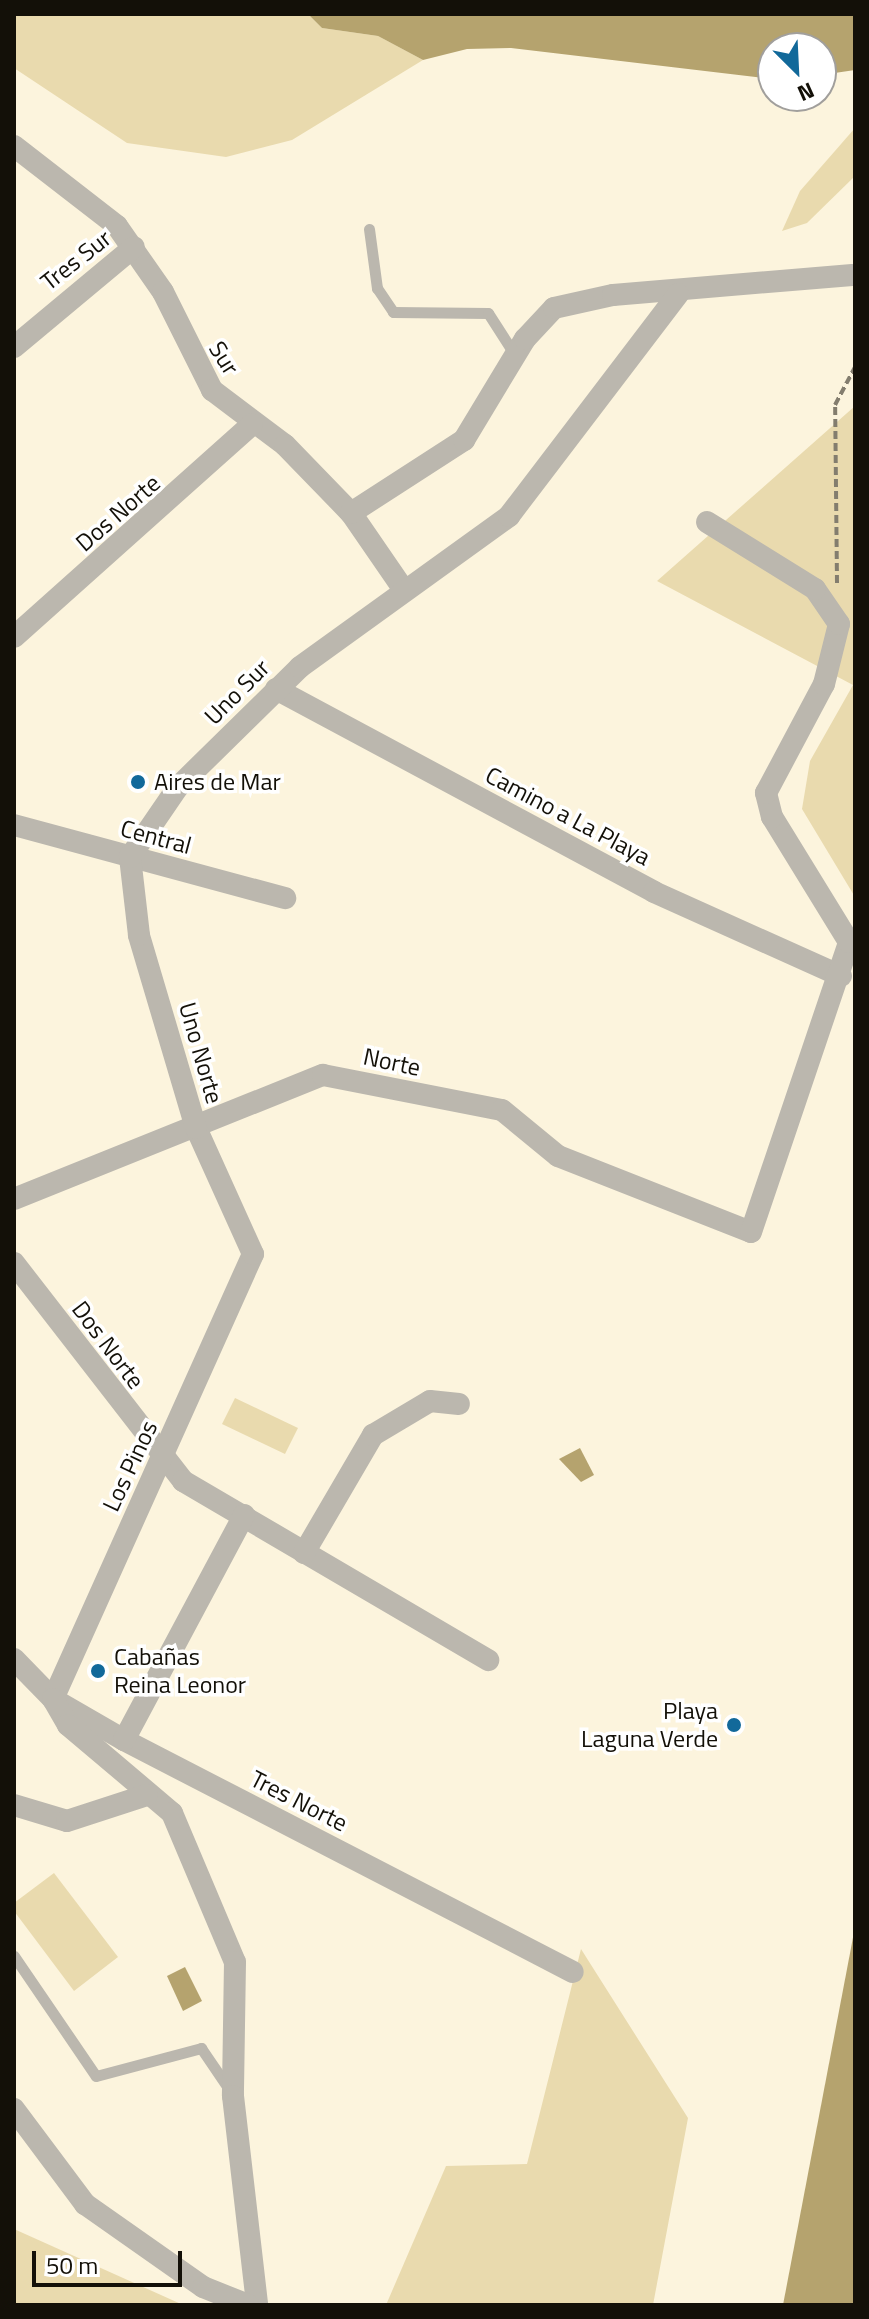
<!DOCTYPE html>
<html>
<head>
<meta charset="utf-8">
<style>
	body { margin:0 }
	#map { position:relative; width:869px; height:2319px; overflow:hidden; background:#fcf4dd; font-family:"Titillium Web",sans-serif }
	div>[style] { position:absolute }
	.green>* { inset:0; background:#e9daae }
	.water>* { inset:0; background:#b5a36e }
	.path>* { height:4px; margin-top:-2px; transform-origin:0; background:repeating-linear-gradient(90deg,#837d6e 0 8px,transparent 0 12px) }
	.service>* { height:11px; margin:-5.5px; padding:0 5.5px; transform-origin:5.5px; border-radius:5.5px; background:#bbb7ae }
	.minor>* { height:22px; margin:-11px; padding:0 11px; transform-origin:11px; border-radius:11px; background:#bbb7ae }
	.dots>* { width:22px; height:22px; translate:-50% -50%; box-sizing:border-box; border:4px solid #fff; border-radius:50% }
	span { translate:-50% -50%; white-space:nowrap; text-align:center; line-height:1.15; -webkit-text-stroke:7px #fff; paint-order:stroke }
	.street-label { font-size:24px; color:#131008 }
	.poi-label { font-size:24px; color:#131008 }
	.left { translate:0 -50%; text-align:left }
	.right { translate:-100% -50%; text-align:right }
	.frame { position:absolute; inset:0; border:16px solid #131008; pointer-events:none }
	.north { position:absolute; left:757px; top:32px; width:80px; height:80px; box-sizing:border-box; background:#fff; border:2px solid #a19f9c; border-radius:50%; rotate:156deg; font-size:22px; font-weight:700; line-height:32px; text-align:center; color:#131008 }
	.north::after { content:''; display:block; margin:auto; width:28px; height:36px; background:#12699a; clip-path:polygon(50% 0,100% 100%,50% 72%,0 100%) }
	.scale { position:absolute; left:32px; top:2251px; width:150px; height:36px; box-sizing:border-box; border:4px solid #131008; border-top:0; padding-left:10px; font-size:24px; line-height:28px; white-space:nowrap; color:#131008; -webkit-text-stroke:6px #fff; paint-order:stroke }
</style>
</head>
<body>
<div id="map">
	<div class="green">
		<i style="clip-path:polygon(14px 14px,308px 14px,322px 28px,378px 36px,423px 60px,292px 140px,226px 157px,127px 143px,14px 68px)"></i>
		<i style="clip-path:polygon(855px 128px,855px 176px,807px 223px,782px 231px,800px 191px)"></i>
		<i style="clip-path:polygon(855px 406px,855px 897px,802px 809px,810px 761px,853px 685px,657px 581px)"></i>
		<i style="clip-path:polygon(235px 1398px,298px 1428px,285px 1454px,222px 1424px)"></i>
		<i style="clip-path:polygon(54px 1873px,118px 1957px,74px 1991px,14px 1911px,14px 1903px)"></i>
		<i style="clip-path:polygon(581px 1949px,688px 2118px,653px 2305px,386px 2305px,446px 2166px,527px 2164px)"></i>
		<i style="clip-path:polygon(14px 2229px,181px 2304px,183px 2305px,14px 2305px)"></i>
	</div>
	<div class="water">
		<i style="clip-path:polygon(308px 14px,855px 14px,855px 70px,821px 75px,821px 48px,773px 48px,773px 79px,511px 48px,467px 49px,423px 60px,378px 36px,322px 28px)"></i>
		<i style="clip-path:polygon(580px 1448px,594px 1475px,581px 1482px,559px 1459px)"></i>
		<i style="clip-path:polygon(855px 1927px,855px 2305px,783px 2305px)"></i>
		<i style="clip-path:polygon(185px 1967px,202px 2001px,183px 2011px,167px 1976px)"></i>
	</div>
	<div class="path">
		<i style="left:837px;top:583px;width:178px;rotate:-90.6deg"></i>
		<i style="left:835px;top:405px;width:43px;rotate:-62.2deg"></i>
	</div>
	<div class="service">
		<i style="left:369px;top:229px;width:60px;rotate:82.3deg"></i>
		<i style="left:377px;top:288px;width:29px;rotate:56deg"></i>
		<i style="left:393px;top:312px;width:95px;rotate:0.6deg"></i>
		<i style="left:488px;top:313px;width:50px;rotate:57.3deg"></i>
		<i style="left:14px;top:1956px;width:145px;rotate:55.7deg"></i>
		<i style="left:96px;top:2076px;width:109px;rotate:-14.9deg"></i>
		<i style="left:201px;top:2048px;width:53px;rotate:55.7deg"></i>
	</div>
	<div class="minor">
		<i style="left:14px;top:146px;width:130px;rotate:37.8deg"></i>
		<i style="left:117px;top:226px;width:80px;rotate:55.1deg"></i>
		<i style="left:163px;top:292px;width:110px;rotate:63.4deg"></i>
		<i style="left:212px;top:390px;width:91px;rotate:37deg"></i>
		<i style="left:285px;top:445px;width:95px;rotate:45.9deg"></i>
		<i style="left:351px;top:513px;width:93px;rotate:55.5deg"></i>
		<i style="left:14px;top:347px;width:156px;rotate:-39.8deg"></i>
		<i style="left:351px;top:513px;width:135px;rotate:-32.9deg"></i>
		<i style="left:464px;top:440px;width:118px;rotate:-58.9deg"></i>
		<i style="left:525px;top:339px;width:42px;rotate:-46.9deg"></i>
		<i style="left:554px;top:308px;width:60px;rotate:-12.4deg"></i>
		<i style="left:613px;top:295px;width:240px;rotate:-4.8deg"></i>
		<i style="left:14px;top:637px;width:319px;rotate:-41.8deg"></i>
		<i style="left:276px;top:689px;width:429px;rotate:28.2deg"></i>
		<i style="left:654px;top:892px;width:205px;rotate:24.2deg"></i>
		<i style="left:14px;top:825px;width:281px;rotate:15.1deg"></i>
		<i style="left:14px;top:1199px;width:333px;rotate:-21.9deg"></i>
		<i style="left:323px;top:1075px;width:182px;rotate:11.1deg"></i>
		<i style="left:502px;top:1110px;width:72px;rotate:39.4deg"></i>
		<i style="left:558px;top:1156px;width:207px;rotate:21.5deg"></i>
		<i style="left:751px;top:1232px;width:306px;rotate:-71.3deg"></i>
		<i style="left:849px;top:942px;width:147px;rotate:-121.6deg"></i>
		<i style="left:772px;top:817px;width:25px;rotate:-104deg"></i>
		<i style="left:766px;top:793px;width:123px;rotate:-62deg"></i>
		<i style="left:824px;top:684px;width:62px;rotate:-76deg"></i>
		<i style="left:839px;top:624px;width:42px;rotate:-124.4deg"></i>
		<i style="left:815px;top:589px;width:127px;rotate:-148.2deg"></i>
		<i style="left:14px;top:1263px;width:276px;rotate:52.2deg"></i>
		<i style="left:183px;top:1481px;width:354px;rotate:30.4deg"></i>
		<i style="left:304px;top:1553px;width:137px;rotate:-59.7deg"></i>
		<i style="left:373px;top:1435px;width:66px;rotate:-30.8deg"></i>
		<i style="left:430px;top:1401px;width:29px;rotate:6deg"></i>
		<i style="left:14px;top:1659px;width:56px;rotate:45.7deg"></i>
		<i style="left:53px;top:1699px;width:82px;rotate:30deg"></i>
		<i style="left:124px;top:1740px;width:505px;rotate:27.33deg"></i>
		<i style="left:53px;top:1699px;width:488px;rotate:-65.8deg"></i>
		<i style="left:253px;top:1254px;width:138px;rotate:-114.3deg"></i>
		<i style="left:196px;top:1128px;width:201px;rotate:-106.5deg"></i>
		<i style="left:139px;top:935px;width:79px;rotate:-96.6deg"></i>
		<i style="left:130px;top:857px;width:85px;rotate:-55.6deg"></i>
		<i style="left:178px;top:787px;width:171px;rotate:-44.5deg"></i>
		<i style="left:300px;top:667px;width:258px;rotate:-35.8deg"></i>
		<i style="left:509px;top:516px;width:279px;rotate:-52.7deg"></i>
		<i style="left:53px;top:1699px;width:30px;rotate:60deg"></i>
		<i style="left:68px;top:1725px;width:136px;rotate:40.2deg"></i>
		<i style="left:172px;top:1813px;width:162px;rotate:67.1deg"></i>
		<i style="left:235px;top:1962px;width:134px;rotate:90.9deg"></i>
		<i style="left:233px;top:2096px;width:210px;rotate:83.4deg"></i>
		<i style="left:124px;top:1740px;width:255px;rotate:-61.9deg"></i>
		<i style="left:14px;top:1805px;width:55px;rotate:16.8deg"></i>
		<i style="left:67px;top:1821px;width:84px;rotate:-18deg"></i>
		<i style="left:14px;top:2109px;width:119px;rotate:53.2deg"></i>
		<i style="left:85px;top:2204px;width:144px;rotate:35.1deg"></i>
		<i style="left:203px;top:2287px;width:48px;rotate:21.8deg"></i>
	</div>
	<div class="dots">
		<i style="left:138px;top:782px;background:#12699a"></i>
		<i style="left:98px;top:1671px;background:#12699a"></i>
		<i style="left:734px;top:1725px;background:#12699a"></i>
	</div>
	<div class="street-label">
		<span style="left:76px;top:260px;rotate:-38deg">Tres Sur</span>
		<span style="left:224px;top:358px;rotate:58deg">Sur</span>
		<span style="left:118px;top:513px;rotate:-41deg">Dos Norte</span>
		<span style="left:237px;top:692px;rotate:-45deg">Uno Sur</span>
		<span style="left:568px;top:816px;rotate:28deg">Camino a La Playa</span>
		<span style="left:156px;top:837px;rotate:15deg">Central</span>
		<span style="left:201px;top:1053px;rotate:74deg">Uno Norte</span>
		<span style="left:392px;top:1062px;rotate:12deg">Norte</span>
		<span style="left:108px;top:1345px;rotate:53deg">Dos Norte</span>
		<span style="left:130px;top:1466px;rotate:-65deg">Los Pinos</span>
		<span style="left:299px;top:1801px;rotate:27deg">Tres Norte</span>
	</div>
	<div class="poi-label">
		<span class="left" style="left:154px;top:782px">Aires de Mar</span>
		<span class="left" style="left:114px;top:1671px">Cabañas<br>Reina Leonor</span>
		<span class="right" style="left:718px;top:1725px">Playa<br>Laguna Verde</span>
	</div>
	<div class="frame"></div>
	<div class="north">N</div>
	<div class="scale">50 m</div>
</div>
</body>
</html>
